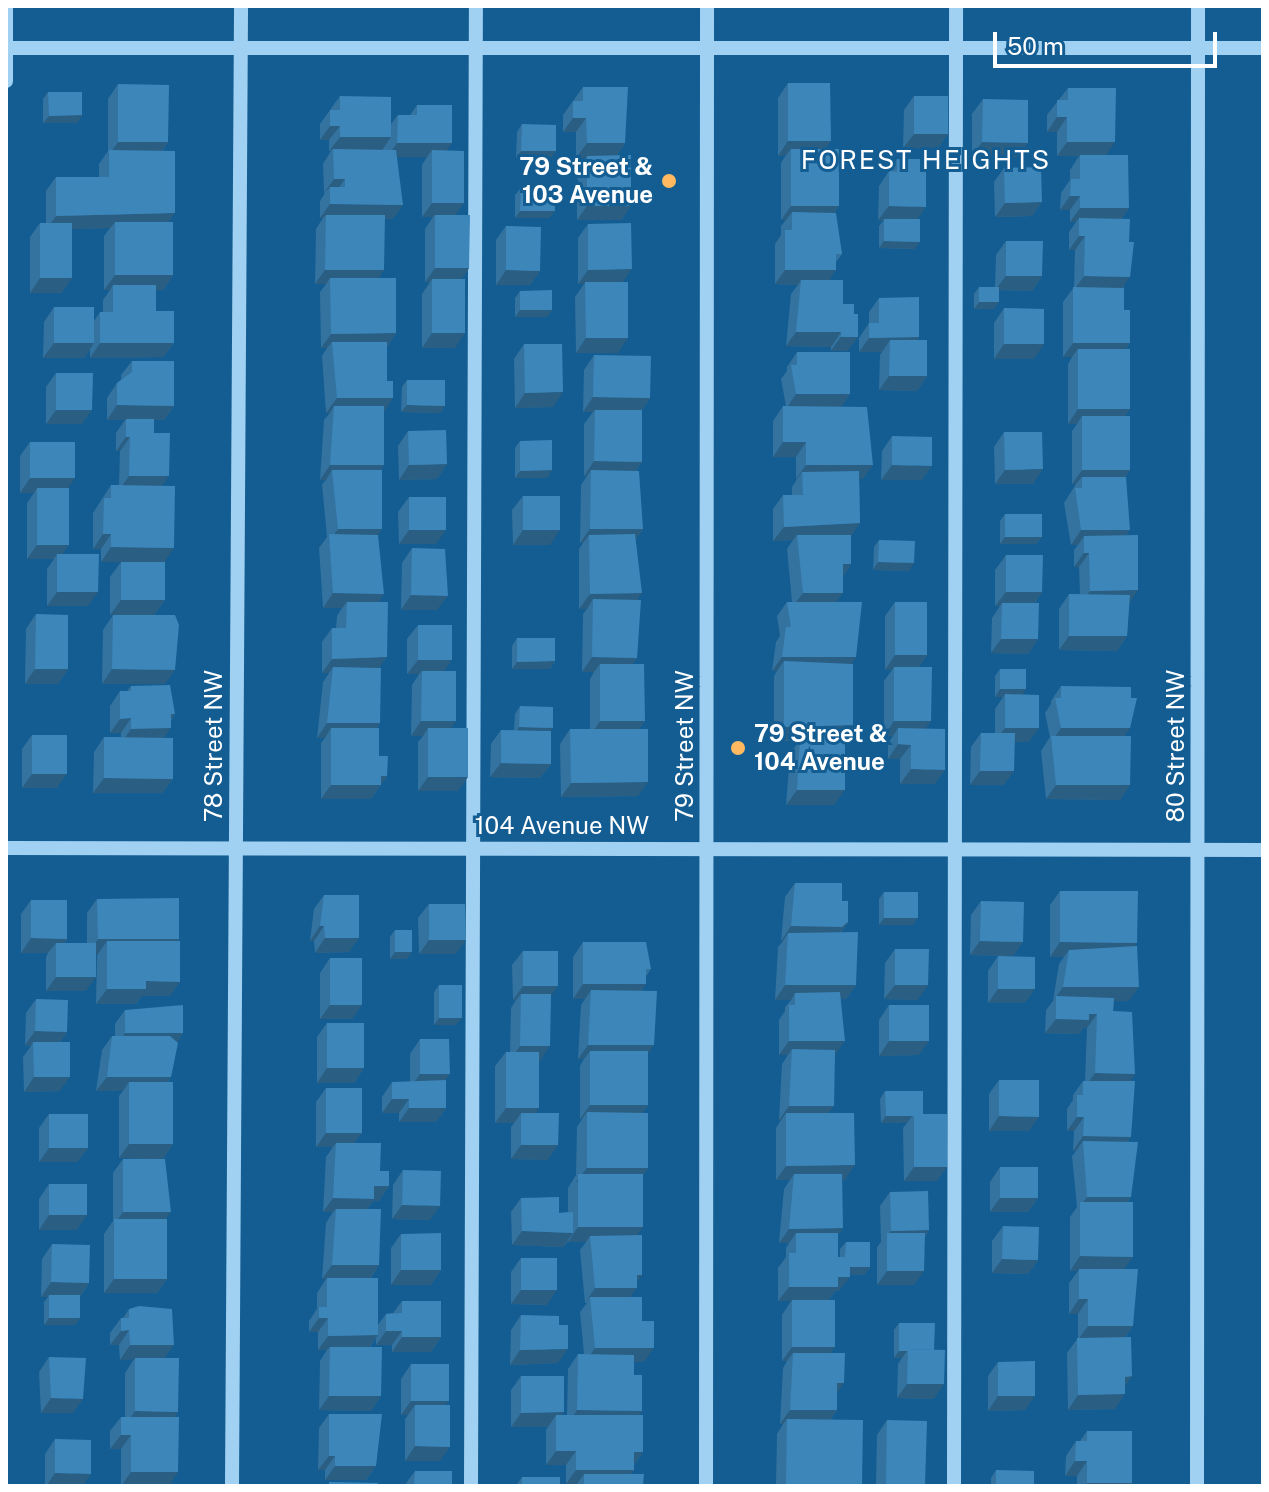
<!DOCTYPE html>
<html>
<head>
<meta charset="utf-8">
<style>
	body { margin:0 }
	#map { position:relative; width:1269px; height:1492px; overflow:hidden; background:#135d92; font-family:"Public Sans",sans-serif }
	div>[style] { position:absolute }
	.minor>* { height:14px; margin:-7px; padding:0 7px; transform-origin:7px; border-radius:7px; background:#a0d1f2 }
	.wall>* { inset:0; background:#3473a0 }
	.shaded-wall>* { inset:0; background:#2a5e82 }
	.building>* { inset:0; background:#3c86ba }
	.dots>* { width:22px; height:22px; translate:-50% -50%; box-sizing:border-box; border:4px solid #135d92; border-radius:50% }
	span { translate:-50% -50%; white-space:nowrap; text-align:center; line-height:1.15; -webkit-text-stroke:6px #135d92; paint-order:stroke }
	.poi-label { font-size:24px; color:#fff; font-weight:700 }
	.right { translate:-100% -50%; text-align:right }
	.left { translate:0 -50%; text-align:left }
	.street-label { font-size:24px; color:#fff }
	.neighbourhood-label { font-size:26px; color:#fff; letter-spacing:2px }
	.frame { position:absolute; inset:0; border:8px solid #fff; pointer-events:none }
	.scale { position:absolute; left:993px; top:32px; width:224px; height:36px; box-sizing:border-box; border:4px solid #fff; border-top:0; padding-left:10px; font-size:24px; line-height:28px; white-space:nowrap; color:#fff; -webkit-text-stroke:6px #135d92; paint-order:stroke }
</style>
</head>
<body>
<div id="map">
	<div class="minor">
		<i style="left:6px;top:48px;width:1257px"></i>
		<i style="left:6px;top:81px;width:75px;rotate:-90deg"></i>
		<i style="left:6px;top:848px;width:1257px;rotate:0.09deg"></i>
		<i style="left:232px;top:1486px;width:1480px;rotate:-89.65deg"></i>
		<i style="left:471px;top:1486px;width:1480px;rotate:-89.81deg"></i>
		<i style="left:706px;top:1486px;width:1480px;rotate:-89.96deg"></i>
		<i style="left:954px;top:1486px;width:1480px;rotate:-89.92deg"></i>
		<i style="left:1197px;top:1486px;width:1480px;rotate:-89.96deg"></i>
	</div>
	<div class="wall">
		<i style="clip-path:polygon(788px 83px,825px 149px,839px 206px,834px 213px,842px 254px,836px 262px,829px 280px,843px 304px,854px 314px,858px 314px,831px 351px,831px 347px,786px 346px,791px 294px,798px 285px,775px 284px,775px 244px,781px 235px,781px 226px,786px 220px,781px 220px,781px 163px,786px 155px,778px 156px,778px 98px)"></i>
		<i style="clip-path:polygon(118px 84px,168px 142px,163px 150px,173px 275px,163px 290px,156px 290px,156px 311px,174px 343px,163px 357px,90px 358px,90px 349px,84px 358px,43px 358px,44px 322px,54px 307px,94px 321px,100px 312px,103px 312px,103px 300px,110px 290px,104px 290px,104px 236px,110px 228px,72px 229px,62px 293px,30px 293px,30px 237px,40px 223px,46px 223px,46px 191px,56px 177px,99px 177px,99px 164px,108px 151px,108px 99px)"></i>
		<i style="clip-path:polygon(583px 87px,625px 143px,617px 155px,631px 206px,621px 220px,577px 220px,577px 170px,586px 158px,576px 158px,576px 132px,563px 132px,563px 115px)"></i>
		<i style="clip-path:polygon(1068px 88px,1106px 155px,1129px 208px,1122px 218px,1124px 310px,1130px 343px,1126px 349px,1130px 409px,1125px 416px,1130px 470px,1125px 477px,1129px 603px,1127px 636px,1117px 651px,1059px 650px,1059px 609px,1069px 594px,1080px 594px,1079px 567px,1074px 567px,1074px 550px,1078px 545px,1071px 545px,1064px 503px,1076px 484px,1072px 484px,1072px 431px,1077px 424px,1068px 424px,1068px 364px,1072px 357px,1063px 357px,1063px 302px,1074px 287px,1075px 250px,1069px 250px,1069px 232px,1076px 222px,1070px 222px,1070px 210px,1060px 210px,1061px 193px,1070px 180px,1070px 170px,1079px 156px,1057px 156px,1057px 132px,1047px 132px,1047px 115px)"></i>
		<i style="clip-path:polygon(48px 92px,82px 115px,77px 123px,43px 123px,43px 99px)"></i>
		<i style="clip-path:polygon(340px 96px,391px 124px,398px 115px,410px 115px,417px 105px,447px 150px,456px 215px,469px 268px,461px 279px,455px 348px,422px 348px,422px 294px,430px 282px,425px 282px,425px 229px,433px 217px,422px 217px,422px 165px,427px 157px,397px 157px,393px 219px,385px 219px,379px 278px,396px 333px,387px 347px,378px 535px,380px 723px,377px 728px,379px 756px,387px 776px,371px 799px,321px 799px,321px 743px,325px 738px,317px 738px,323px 682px,329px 673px,322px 673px,322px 642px,332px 628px,336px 628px,337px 616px,342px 608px,323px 608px,319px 548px,327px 537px,322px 484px,326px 480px,320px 480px,324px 420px,330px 413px,326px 413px,322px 356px,327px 348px,321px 348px,320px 292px,326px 284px,315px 284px,316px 229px,323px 218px,320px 218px,320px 201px,325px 193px,324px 193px,323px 164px,331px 151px,329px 151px,329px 140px,320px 140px,320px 124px)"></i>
		<i style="clip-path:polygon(914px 96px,948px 134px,938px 148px,903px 148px,904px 110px)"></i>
		<i style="clip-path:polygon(983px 99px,1018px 157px,972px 156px,972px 114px)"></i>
		<i style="clip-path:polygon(522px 124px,551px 158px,516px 158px,517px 132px)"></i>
		<i style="clip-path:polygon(897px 159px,917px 219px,915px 249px,879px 248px,879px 226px,883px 221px,878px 220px,879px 186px)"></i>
		<i style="clip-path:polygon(1004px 168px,1042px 202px,1032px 216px,995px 217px,994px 182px)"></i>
		<i style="clip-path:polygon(521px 188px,550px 218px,515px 218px,515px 195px)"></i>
		<i style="clip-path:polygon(588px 224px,623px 282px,618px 353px,576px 353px,575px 297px,584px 284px,578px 284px,578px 238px)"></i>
		<i style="clip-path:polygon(506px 226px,540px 271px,530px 285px,496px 285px,496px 240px)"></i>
		<i style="clip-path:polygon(1006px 241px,1042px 276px,1032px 291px,999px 290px,994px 309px,974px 309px,974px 294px,979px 287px,995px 287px,996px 255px)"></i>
		<i style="clip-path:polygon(520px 291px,547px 317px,515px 317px,515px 298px)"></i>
		<i style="clip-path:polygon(879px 298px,919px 337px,917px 340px,927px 376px,917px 391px,879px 390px,880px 355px,882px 352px,859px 352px,859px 338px,869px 323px,869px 312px)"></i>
		<i style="clip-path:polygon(1004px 308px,1034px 359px,994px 359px,994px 323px)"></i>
		<i style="clip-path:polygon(524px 344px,553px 407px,515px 408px,514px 359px)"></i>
		<i style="clip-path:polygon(797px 352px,850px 394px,841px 407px,863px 479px,859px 479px,860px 523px,851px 535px,851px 564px,843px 576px,836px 602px,856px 657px,851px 664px,834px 805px,786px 805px,790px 754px,799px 741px,774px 741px,774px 676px,777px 671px,772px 671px,776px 642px,780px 636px,777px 616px,787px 602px,792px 602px,787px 549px,793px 540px,773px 541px,773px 509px,783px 495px,792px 495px,792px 487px,797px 479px,796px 479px,796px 457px,773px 457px,773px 421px,783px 406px,786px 406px,781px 379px,787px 371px,787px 367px)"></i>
		<i style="clip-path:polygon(594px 355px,650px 398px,642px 410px,642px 462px,636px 471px,643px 529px,635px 540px,638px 600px,637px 658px,632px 664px,645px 721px,639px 729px,638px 796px,561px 797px,560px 744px,570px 729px,590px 729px,590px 679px,594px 672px,582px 672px,583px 614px,587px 609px,579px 609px,579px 549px,583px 543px,580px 543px,581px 485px,587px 476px,584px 476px,584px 424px,593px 412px,583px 412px,584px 370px)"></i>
		<i style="clip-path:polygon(132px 361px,174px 406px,164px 420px,154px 420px,154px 433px,162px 486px,165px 562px,165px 600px,154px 615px,110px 615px,110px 577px,121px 562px,136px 562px,101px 562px,101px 549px,93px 549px,93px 513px,111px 485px,119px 485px,120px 451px,116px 451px,116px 433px,125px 420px,107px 420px,107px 398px,117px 383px,121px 380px,121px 375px)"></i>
		<i style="clip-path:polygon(56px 373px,82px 424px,46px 424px,46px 387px)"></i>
		<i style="clip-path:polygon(407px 380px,445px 406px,440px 413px,401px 412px,402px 387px)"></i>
		<i style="clip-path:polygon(408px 431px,447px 464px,437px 479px,399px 480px,398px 446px)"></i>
		<i style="clip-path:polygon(1004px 432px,1033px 484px,995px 484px,994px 447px)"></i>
		<i style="clip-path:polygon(892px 436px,922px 480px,881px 480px,882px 451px)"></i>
		<i style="clip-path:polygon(520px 441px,552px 470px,547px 478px,515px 478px,515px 448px)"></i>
		<i style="clip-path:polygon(30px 442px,68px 488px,69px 545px,62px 554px,88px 606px,47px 606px,47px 569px,54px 559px,27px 559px,27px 503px,34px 493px,20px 493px,20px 456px)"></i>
		<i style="clip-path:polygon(523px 496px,550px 545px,513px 545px,512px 510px)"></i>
		<i style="clip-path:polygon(409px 497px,436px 544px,399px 544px,398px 512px)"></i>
		<i style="clip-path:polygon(1005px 514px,1042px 537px,1036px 544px,1000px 544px,1000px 521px)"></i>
		<i style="clip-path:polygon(879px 540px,909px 571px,873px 570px,874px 547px)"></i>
		<i style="clip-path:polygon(412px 548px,437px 610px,401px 610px,402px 563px)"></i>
		<i style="clip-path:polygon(1006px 555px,1042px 592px,1035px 603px,1038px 639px,1028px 654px,991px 653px,992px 618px,1000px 606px,995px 606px,995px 570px)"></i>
		<i style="clip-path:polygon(895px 602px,927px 655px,919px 667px,926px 728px,935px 784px,900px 784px,900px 759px,888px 759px,888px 743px,893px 736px,884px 736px,884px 681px,892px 670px,885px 670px,885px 616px)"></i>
		<i style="clip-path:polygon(36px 614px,68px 669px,58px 684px,25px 684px,26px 629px)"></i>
		<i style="clip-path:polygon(113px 615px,165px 684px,102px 684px,103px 630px)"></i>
		<i style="clip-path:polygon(418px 625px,444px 671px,458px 791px,418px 791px,418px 742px,423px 736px,411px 736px,412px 685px,419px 674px,407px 674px,407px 639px)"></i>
		<i style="clip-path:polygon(517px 638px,555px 661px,550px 669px,512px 669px,512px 646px)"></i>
		<i style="clip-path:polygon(1000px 669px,1023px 694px,1029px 742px,1015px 742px,1004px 785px,970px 785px,971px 747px,981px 733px,995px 733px,995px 709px,1003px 697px,995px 697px,995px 676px)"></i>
		<i style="clip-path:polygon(131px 686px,175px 714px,171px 721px,164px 738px,173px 779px,162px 793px,93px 793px,94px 752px,104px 737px,121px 737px,121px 733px,110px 733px,110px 706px,120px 691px,127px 691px)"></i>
		<i style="clip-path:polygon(1061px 686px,1125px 736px,1130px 785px,1120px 800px,1046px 799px,1041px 751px,1050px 737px,1045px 713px,1051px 704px,1051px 701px)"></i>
		<i style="clip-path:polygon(520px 706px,551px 731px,551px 764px,540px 778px,490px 777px,491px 744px,501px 730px,514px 730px,515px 714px)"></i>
		<i style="clip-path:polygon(32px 735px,57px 788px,22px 788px,22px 749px)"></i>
		<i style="clip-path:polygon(795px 883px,842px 901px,848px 922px,841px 933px,856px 985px,846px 999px,841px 999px,829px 1113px,845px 1180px,842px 1180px,838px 1235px,838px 1257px,840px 1257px,840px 1249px,846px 1242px,870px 1267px,864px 1275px,850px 1274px,839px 1291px,835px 1291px,829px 1300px,830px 1353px,837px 1393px,837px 1410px,831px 1419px,862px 1486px,776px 1486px,777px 1434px,783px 1424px,780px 1424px,783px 1368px,787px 1361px,782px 1361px,782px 1315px,791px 1301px,778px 1301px,778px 1268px,786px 1257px,786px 1248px,789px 1243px,779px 1243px,784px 1189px,790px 1180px,776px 1180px,776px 1128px,781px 1120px,779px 1120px,782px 1064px,788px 1055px,779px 1055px,779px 1020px,785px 1011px,785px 1007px,791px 1000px,775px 1000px,778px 947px,783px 941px,781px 941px,785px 897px)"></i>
		<i style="clip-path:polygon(1060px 891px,1135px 946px,1129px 1001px,1114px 1001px,1113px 1011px,1135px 1074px,1130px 1081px,1128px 1142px,1131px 1197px,1128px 1202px,1124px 1269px,1133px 1326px,1125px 1337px,1132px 1376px,1125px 1386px,1115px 1409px,1068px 1410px,1067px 1353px,1078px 1338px,1078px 1314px,1069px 1314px,1069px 1283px,1078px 1271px,1070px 1271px,1070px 1217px,1077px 1207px,1072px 1156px,1076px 1151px,1073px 1151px,1074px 1131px,1067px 1131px,1067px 1109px,1073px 1100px,1073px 1095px,1083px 1081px,1085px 1081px,1087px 1028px,1083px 1028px,1079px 1034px,1045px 1033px,1046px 1010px,1053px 1001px,1059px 964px,1064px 957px,1050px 957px,1050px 905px)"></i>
		<i style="clip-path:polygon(884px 892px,913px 925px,879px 925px,879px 899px)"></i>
		<i style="clip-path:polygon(324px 895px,349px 952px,315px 953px,314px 941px,310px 941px,314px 909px)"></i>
		<i style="clip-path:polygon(97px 899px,179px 939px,178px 941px,170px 996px,142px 996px,136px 1004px,96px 1004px,97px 956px,98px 954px,96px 954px,86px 991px,46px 991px,46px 957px,48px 953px,21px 953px,21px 914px,31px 900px,67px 939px,64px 943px,87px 943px,87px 913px)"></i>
		<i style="clip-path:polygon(981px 901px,1023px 942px,1013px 956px,970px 955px,971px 915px)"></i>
		<i style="clip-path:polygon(429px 904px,456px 954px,419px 954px,418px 918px)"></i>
		<i style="clip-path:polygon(395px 930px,407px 959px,390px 959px,390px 937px)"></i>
		<i style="clip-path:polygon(583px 942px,651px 969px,646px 976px,642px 991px,648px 1054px,648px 1105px,642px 1113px,648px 1168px,643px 1175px,637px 1235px,637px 1283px,630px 1297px,642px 1321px,644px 1362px,634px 1362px,634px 1375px,643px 1452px,634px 1465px,634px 1470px,631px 1474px,643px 1486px,576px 1486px,577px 1484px,566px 1484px,566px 1465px,546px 1465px,546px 1430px,548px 1427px,511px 1427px,511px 1390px,521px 1376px,562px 1415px,567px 1415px,568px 1369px,578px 1354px,584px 1354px,580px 1312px,587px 1303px,585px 1303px,580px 1250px,586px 1242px,568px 1241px,563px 1247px,512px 1245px,511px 1212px,521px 1198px,559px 1213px,568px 1212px,568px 1188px,576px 1175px,577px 1127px,582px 1119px,580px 1119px,580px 1066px,584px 1059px,578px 1059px,581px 1005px,585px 999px,573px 999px,573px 957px)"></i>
		<i style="clip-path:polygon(895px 949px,918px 1000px,884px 999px,885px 963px)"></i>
		<i style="clip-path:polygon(523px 951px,550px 996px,540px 1061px,539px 1061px,535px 1113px,548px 1160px,511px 1159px,511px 1127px,514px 1123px,495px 1123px,495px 1066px,506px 1052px,510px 1052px,511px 1008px,516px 1000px,513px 1000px,512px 965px)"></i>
		<i style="clip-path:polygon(998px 956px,1025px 1003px,988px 1003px,988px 971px)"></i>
		<i style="clip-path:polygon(330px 958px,352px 1019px,320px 1019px,320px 973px)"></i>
		<i style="clip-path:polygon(439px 985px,456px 1025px,434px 1025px,434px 992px)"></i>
		<i style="clip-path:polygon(36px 999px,67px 1032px,60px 1042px,60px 1091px,24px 1092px,23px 1057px,31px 1046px,25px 1045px,26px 1013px)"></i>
		<i style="clip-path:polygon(889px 1005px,919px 1055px,879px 1056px,879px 1020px)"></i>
		<i style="clip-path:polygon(125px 1010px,183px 1033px,177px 1042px,171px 1077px,168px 1082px,173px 1144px,163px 1159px,119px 1158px,119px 1096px,123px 1091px,96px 1091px,102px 1050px,112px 1036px,115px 1036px,115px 1024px)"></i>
		<i style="clip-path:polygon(327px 1023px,364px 1068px,354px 1083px,317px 1083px,317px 1037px)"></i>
		<i style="clip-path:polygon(420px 1039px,445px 1080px,446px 1108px,436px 1122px,399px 1122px,399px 1113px,382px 1113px,382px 1097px,392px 1082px,410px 1082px,410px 1054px)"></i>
		<i style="clip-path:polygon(999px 1080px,1029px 1131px,989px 1131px,989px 1094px)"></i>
		<i style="clip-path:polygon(326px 1088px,362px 1133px,354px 1143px,380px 1171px,389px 1186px,379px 1201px,373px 1201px,367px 1209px,379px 1265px,371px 1278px,378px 1325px,386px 1314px,393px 1313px,402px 1301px,441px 1337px,431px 1352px,392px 1352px,392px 1345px,376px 1345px,376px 1338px,370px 1347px,381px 1396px,371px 1411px,319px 1410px,320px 1361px,327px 1350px,318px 1350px,318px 1332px,309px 1332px,309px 1321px,317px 1309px,317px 1293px,326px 1279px,322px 1279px,326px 1223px,333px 1212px,323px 1212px,326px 1157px,333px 1147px,316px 1147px,316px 1102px)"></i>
		<i style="clip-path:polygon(885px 1091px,923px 1114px,937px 1181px,904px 1181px,903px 1128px,907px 1123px,881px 1123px,880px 1099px)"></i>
		<i style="clip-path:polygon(49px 1114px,78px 1162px,39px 1162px,39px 1128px)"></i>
		<i style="clip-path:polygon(123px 1159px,166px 1219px,167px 1279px,157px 1293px,104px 1293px,104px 1234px,113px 1221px,113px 1173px)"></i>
		<i style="clip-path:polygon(1000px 1167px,1038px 1198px,1028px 1212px,990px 1212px,990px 1182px)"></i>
		<i style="clip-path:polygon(403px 1170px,430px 1220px,392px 1219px,393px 1185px)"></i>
		<i style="clip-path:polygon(49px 1184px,77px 1230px,39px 1230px,39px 1199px)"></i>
		<i style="clip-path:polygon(890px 1192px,929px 1230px,925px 1237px,914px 1285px,877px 1285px,877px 1247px,881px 1242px,880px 1206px)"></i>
		<i style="clip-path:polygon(1003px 1226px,1038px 1260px,1028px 1274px,992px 1273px,992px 1241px)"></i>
		<i style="clip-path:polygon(401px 1234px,441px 1270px,431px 1285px,391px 1285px,391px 1248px)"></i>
		<i style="clip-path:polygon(52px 1244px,89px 1283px,80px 1297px,75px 1325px,44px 1325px,44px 1302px,48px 1297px,41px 1297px,42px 1259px)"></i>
		<i style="clip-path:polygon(521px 1258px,547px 1305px,511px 1304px,511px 1272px)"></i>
		<i style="clip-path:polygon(129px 1309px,164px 1358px,178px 1412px,174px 1417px,168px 1486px,116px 1486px,117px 1485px,121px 1485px,121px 1449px,110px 1449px,110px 1431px,121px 1417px,125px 1417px,125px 1373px,134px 1359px,120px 1360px,119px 1345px,110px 1345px,110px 1333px,121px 1318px,123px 1318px)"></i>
		<i style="clip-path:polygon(521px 1315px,558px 1363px,510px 1365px,511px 1330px)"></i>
		<i style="clip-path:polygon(899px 1323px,934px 1399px,897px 1398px,898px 1364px,902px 1358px,894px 1358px,894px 1330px)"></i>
		<i style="clip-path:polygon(49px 1357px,73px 1413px,41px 1413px,39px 1372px)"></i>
		<i style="clip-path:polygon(998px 1362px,1025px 1410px,988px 1411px,988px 1376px)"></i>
		<i style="clip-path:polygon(411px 1364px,446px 1405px,440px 1461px,405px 1461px,405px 1419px,408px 1415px,401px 1415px,401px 1379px)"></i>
		<i style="clip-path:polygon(329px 1414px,376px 1466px,366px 1480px,325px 1480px,325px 1470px,318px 1470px,319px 1428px)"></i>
		<i style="clip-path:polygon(887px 1420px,925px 1486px,876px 1486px,877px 1435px)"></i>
		<i style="clip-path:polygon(1087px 1431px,1132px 1483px,1130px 1486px,1077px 1486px,1077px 1476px,1065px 1476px,1066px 1456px,1076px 1441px,1080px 1441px)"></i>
		<i style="clip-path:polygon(55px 1439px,82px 1486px,45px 1486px,45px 1454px)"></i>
		<i style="clip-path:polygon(996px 1470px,1034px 1486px,991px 1486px,991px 1478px)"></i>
		<i style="clip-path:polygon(415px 1471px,452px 1486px,404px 1486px)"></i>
		<i style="clip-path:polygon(522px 1477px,560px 1486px,516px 1486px)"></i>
	</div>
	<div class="shaded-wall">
		<i style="clip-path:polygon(82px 115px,77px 123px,43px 123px,49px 116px)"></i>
		<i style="clip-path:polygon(1057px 117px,1067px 117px,1057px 132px,1047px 132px)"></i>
		<i style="clip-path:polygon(573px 118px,586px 118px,576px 132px,563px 132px)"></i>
		<i style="clip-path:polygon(330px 126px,340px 126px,329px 140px,320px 140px)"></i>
		<i style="clip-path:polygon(914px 134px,948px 134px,938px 148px,903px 148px)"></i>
		<i style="clip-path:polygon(340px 137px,391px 137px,381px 152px,333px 149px,329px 151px)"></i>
		<i style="clip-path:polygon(788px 141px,831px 141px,821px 155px,791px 149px,786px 155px,778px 156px)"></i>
		<i style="clip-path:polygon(118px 142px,168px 142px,158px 157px,108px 156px)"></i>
		<i style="clip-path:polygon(982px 142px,1028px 143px,1018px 157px,972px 156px)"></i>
		<i style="clip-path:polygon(1067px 142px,1115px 142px,1105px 157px,1057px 156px)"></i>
		<i style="clip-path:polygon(397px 143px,452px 143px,442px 158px,432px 150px,427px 157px,387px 157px)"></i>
		<i style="clip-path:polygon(587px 143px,625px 143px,615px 158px,587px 156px,586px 158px,576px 158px)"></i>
		<i style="clip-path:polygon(521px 151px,556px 151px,551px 158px,516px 158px)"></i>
		<i style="clip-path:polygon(334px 179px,345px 179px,335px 193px,330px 187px,324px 193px)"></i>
		<i style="clip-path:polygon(1070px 196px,1080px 196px,1070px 210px,1060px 210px)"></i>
		<i style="clip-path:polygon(1042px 202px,1032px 216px,995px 217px,1005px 203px)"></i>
		<i style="clip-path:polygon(432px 203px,464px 203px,454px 217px,435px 215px,433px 217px,422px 217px)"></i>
		<i style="clip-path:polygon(330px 204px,403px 205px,393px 219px,326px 218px,326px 215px,323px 218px,320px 218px)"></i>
		<i style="clip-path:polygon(587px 206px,631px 206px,621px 220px,577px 220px)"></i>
		<i style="clip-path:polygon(791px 206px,839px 206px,829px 220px,792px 212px,786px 220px,781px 220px)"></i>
		<i style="clip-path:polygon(889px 206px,926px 207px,916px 221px,884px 219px,883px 221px,878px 220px)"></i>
		<i style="clip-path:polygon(1080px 208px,1129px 208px,1119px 222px,1079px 218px,1076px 222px,1070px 222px)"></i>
		<i style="clip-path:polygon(520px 211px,555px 211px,550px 218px,515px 218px)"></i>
		<i style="clip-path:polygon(175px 213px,165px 227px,115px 222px,110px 228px,46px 230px,56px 216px)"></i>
		<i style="clip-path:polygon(1079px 236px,1085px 236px,1075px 250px,1069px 250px)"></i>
		<i style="clip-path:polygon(884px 241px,920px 242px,915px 249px,879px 248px)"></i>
		<i style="clip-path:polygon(435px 268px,469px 268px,459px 283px,432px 279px,430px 282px,425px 282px)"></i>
		<i style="clip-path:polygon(632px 269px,622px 283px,578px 284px,588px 270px)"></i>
		<i style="clip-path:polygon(325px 270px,384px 270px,374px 285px,330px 278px,326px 284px,315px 284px)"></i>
		<i style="clip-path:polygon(506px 270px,540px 271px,530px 285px,496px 285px)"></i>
		<i style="clip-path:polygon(785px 270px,836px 270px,826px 285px,801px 280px,798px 285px,775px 284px)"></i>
		<i style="clip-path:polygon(115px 275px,173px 275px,163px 290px,113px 290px,113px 285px,110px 290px,104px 290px)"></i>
		<i style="clip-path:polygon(1006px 276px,1042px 276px,1032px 291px,995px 290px)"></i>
		<i style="clip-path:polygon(1084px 276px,1130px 277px,1120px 291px,1074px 290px)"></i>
		<i style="clip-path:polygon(40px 278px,72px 278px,62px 293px,30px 293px)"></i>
		<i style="clip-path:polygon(979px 302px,999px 302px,994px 309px,974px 309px)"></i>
		<i style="clip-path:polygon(520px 310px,552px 310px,547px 317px,515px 317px)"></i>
		<i style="clip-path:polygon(796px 332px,841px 332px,831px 347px,786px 346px)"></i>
		<i style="clip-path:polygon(396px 333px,386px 348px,332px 342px,327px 348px,321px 348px,331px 334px)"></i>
		<i style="clip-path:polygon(432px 333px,465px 333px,455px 348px,422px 348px)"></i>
		<i style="clip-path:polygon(841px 337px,858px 337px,848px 351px,831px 351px)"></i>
		<i style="clip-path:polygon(919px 337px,909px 352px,890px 340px,882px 352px,859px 352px,869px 338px)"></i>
		<i style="clip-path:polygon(586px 338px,628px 338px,618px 353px,576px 353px)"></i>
		<i style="clip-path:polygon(54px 343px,94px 343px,84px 358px,43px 358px)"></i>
		<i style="clip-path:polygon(100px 343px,174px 343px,163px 357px,90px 358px)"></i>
		<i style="clip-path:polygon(1073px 343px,1130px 343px,1120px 358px,1078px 349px,1072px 357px,1063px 357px)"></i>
		<i style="clip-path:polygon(1004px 344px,1044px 344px,1034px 359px,994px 359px)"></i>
		<i style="clip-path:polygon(889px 376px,927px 376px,917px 391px,879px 390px)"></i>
		<i style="clip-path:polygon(563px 392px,553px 407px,515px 408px,525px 393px)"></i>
		<i style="clip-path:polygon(796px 394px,850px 394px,840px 409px,786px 409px)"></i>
		<i style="clip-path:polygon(593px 397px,650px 398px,640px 413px,595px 410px,593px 412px,583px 412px)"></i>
		<i style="clip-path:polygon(337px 398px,393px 398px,383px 413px,334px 406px,330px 413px,326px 413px)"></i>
		<i style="clip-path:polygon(117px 405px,174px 406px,164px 420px,107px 420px)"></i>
		<i style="clip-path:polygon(407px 405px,445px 406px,440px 413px,401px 412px)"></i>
		<i style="clip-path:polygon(1078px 409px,1130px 409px,1119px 424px,1082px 416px,1077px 424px,1068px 424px)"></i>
		<i style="clip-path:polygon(56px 410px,92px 410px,82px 424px,46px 424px)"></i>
		<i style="clip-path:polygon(126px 437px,130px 437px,120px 451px,116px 451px)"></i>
		<i style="clip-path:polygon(783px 442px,806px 442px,796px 457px,773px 457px)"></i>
		<i style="clip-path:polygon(594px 461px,642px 462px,632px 476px,591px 470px,587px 476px,584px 476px)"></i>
		<i style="clip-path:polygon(447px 464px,437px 479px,399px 480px,409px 465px)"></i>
		<i style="clip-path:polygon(330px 465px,384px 465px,374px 479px,332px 470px,326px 480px,320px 480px)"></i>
		<i style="clip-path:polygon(806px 465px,873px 465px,863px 479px,802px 479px,802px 472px,797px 479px,796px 479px)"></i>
		<i style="clip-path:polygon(892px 465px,932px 466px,922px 480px,881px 480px)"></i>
		<i style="clip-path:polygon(1043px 469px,1033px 484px,995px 484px,1005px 470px)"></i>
		<i style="clip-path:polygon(552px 470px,547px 478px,515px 478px,520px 471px)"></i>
		<i style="clip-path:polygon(1082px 470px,1130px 470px,1120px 484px,1082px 477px,1076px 484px,1072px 484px)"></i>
		<i style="clip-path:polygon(129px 476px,169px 476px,159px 491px,119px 490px)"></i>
		<i style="clip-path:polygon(30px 478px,75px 478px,65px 493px,37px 488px,34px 493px,20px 493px)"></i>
		<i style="clip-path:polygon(860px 523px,850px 538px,797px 535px,793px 540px,773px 541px,784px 527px)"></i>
		<i style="clip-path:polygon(338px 529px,382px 529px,372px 544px,330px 540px)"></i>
		<i style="clip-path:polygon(590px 529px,643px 529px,633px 544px,589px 535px,583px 543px,580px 543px)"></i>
		<i style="clip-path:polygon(409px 530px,446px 530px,436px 544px,399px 544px)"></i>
		<i style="clip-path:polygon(523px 530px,560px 530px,550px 545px,513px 545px)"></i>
		<i style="clip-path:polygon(1081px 530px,1130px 530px,1120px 544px,1084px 536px,1078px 545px,1071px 545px)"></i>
		<i style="clip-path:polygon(103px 534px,111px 534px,101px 549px,93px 549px)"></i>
		<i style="clip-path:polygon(1005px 537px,1042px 537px,1036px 544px,1000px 544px)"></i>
		<i style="clip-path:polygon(37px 545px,69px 545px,59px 559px,57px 554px,54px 559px,27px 559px)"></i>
		<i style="clip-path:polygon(111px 547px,174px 548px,164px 563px,101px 562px)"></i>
		<i style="clip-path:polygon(1084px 553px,1089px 553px,1079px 567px,1074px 567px)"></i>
		<i style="clip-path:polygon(878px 562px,914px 563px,909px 571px,873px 570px)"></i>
		<i style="clip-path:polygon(843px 564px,851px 564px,841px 579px)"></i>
		<i style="clip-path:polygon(1138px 590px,1128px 605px,1080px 605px,1090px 591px)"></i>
		<i style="clip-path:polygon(57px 592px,98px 592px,88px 606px,47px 606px)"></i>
		<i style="clip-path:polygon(1006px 592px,1042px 592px,1032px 607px,1002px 603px,1000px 606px,995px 606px)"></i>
		<i style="clip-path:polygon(333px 593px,384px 594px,374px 609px,347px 602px,342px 608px,323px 608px)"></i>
		<i style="clip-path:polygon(642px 593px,632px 608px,593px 599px,587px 609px,579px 609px,590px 594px)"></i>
		<i style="clip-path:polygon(803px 593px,843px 593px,833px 607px,792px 607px)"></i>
		<i style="clip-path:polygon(411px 595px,448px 596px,437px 610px,401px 610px)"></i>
		<i style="clip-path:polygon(121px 600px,165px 600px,154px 615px,110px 615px)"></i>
		<i style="clip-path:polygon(1069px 636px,1127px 636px,1117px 651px,1059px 650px)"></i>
		<i style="clip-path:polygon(1001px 639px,1038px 639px,1028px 654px,991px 653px)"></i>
		<i style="clip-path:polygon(895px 655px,927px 655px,917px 670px,894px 667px,892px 670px,885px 670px)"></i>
		<i style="clip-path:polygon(387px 657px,377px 671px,333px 667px,329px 673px,322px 673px,332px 659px)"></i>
		<i style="clip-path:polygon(592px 657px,637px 658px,626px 673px,600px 664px,594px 672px,582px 672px)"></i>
		<i style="clip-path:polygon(782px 657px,856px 657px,846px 672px,784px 661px,777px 671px,772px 671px)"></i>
		<i style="clip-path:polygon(418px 660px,452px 660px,442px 674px,422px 671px,419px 674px,407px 674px)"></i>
		<i style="clip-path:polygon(555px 661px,550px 669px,512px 669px,517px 662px)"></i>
		<i style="clip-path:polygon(35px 669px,68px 669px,58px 684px,25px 684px)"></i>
		<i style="clip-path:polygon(112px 669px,175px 670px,165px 684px,102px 684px)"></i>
		<i style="clip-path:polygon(1000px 689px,1026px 689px,1021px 697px,1005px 694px,1003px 697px,995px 697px)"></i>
		<i style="clip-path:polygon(171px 714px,175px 714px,165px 728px,171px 728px,160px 743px,121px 743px,131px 729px)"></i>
		<i style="clip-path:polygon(131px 718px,121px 733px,110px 733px,120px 719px)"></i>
		<i style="clip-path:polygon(421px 721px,456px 721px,445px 736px,428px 728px,423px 736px,411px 736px)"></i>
		<i style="clip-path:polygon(600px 721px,645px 721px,634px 735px,590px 736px)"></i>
		<i style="clip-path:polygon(894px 721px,931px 721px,921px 736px,898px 728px,893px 736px,884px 736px)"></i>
		<i style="clip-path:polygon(327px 723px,380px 723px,370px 738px,331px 728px,325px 738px,317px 738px)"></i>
		<i style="clip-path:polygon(853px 725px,842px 740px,814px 733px,808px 740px,774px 741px,784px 727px)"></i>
		<i style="clip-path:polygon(519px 727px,553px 728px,548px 735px,514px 735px)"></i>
		<i style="clip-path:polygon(1005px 728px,1039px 728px,1029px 742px,994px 742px)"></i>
		<i style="clip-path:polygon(1061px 728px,1130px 728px,1120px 743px,1051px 743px)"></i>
		<i style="clip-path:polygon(898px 744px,911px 745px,900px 759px,888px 759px)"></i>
		<i style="clip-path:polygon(501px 763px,551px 764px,540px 778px,490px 777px)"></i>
		<i style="clip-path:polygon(911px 769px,945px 770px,935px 784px,900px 784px)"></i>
		<i style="clip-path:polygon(980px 771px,1014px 771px,1004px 785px,970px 785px)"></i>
		<i style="clip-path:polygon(32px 774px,67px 774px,57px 788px,22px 788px)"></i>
		<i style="clip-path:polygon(381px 776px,387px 776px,371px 799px,321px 799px,331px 785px)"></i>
		<i style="clip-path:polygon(428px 777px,468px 777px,458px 791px,418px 791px)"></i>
		<i style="clip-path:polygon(104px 778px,173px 779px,162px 793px,93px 793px)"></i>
		<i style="clip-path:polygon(648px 782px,638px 796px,561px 797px,571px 783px)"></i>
		<i style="clip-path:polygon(1056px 785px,1130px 785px,1120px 800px,1046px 799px)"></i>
		<i style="clip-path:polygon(797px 790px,845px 790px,834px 805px,786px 805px)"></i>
		<i style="clip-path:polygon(884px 918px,918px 918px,913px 925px,879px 925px)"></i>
		<i style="clip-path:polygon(848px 922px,838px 937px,788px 933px,783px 941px,781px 941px,791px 926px)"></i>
		<i style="clip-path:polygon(320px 926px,324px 926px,314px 941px,310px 941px)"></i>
		<i style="clip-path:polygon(31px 938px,67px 939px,57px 953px,56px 943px,48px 953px,21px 953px)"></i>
		<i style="clip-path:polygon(325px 938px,359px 938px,349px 952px,315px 953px)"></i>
		<i style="clip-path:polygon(98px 939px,179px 939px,169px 954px,107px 941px,98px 954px,88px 954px)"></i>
		<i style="clip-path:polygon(429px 940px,466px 940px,456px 954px,419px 954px)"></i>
		<i style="clip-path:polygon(980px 941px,1023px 942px,1013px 956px,970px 955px)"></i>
		<i style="clip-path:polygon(1060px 942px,1137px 943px,1127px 957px,1069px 950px,1064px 957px,1050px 957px)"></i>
		<i style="clip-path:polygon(395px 952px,412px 952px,407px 959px,390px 959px)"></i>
		<i style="clip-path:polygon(56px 977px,96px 977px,86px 991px,46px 991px)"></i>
		<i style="clip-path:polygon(146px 981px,180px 982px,170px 996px,142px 996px,136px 1004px,96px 1004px,107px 989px)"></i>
		<i style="clip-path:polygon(583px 984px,646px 984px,636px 999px,591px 990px,585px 999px,573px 999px)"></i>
		<i style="clip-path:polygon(785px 985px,856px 985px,846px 999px,795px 1000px,795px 993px,791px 1000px,775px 1000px)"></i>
		<i style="clip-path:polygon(895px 985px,928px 985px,918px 1000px,884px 999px)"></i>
		<i style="clip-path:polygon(523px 986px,558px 986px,548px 1000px,521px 994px,516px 1000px,513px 1000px)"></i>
		<i style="clip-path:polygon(1063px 987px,1139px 987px,1129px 1001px,1056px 1001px,1056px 996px,1053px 1001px)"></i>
		<i style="clip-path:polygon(998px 989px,1035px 989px,1025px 1003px,988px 1003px)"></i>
		<i style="clip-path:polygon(330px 1005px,362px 1005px,352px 1019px,320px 1019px)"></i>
		<i style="clip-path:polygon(1089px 1014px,1097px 1014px,1087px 1028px,1083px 1028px,1079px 1034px,1045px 1033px,1056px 1019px)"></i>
		<i style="clip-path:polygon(439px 1018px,462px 1018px,456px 1025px,434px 1025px)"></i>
		<i style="clip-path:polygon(35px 1031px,67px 1032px,57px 1046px,33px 1042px,31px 1046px,25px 1045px)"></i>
		<i style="clip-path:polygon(125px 1033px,183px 1033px,173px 1048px,115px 1047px)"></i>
		<i style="clip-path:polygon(789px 1041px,845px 1041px,835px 1055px,792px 1055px,792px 1049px,788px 1055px,779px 1055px)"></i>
		<i style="clip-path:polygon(889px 1041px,929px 1041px,919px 1055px,879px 1056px)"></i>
		<i style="clip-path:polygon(588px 1045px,654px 1045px,644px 1060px,590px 1051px,584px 1059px,578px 1059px)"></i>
		<i style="clip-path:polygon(520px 1046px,550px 1046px,540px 1061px,510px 1061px)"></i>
		<i style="clip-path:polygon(327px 1068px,364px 1068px,354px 1083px,317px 1083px)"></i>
		<i style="clip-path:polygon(1095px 1073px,1135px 1074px,1125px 1089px,1085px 1087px)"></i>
		<i style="clip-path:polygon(420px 1074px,450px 1074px,440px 1088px,410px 1088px)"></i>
		<i style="clip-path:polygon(34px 1077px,70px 1077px,60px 1091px,24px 1092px)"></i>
		<i style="clip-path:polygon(107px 1077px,171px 1077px,161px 1091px,129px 1082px,123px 1091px,96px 1091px)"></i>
		<i style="clip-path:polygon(392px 1099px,409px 1099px,399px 1113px,382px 1113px)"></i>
		<i style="clip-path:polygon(590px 1105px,648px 1105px,638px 1119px,587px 1112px,582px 1119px,580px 1119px)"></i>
		<i style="clip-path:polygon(789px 1106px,834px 1106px,823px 1121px,786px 1113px,781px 1120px,779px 1120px)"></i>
		<i style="clip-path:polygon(409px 1108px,446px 1108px,436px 1122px,399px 1122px)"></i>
		<i style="clip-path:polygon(506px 1108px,539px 1108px,529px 1123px,521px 1113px,514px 1123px,495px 1123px)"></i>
		<i style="clip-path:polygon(886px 1116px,912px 1116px,907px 1123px,881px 1123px)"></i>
		<i style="clip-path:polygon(999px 1116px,1039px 1117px,1029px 1131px,989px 1131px)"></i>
		<i style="clip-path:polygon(1077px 1117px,1084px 1117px,1074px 1131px,1067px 1131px)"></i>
		<i style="clip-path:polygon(326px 1133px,362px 1133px,351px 1147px,336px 1143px,333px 1147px,316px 1147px)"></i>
		<i style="clip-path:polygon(1083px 1136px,1131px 1137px,1121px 1151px,1083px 1141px,1076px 1151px,1073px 1151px)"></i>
		<i style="clip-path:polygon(129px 1144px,173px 1144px,163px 1159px,119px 1158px)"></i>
		<i style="clip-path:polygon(521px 1145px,558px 1145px,548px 1160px,511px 1159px)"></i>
		<i style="clip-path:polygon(49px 1148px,88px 1148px,78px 1162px,39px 1162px)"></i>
		<i style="clip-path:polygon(855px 1165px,845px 1180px,794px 1180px,794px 1174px,790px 1180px,776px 1180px,786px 1166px)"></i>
		<i style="clip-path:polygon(914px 1167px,947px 1167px,937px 1181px,904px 1181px)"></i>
		<i style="clip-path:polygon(587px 1168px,648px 1168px,638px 1183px,576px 1182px)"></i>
		<i style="clip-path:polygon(374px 1186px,389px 1186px,379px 1201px,373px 1201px,364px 1213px,336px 1209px,333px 1212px,323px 1212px,333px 1198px)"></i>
		<i style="clip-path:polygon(1087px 1197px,1131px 1197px,1121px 1212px,1080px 1207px)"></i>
		<i style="clip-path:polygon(1000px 1198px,1038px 1198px,1028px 1212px,990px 1212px)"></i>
		<i style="clip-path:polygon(402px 1205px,440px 1206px,430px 1220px,392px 1219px)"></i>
		<i style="clip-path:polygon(123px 1212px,171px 1212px,160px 1227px,113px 1227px)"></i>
		<i style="clip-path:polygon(49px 1215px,87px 1215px,77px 1230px,39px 1230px)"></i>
		<i style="clip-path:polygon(578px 1227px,643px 1227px,633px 1242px,590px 1236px,586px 1242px,568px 1242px)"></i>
		<i style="clip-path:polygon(843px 1228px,833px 1243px,796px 1233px,789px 1243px,779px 1243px,789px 1229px)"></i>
		<i style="clip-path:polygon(929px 1230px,919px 1245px,887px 1236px,891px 1231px)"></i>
		<i style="clip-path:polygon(522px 1231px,573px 1233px,563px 1247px,512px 1245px)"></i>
		<i style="clip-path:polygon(1080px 1256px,1133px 1257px,1123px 1271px,1079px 1269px,1078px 1271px,1070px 1271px)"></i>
		<i style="clip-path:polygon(1002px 1259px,1038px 1260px,1028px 1274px,992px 1273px)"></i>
		<i style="clip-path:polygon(332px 1265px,379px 1265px,369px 1280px,322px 1279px)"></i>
		<i style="clip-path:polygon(845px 1267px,870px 1267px,864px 1275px,840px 1274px)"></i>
		<i style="clip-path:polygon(401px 1270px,441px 1270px,431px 1285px,391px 1285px)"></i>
		<i style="clip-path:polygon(887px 1271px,924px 1271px,914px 1285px,877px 1285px)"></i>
		<i style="clip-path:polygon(637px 1275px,642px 1275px,633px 1288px,637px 1288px,626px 1302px,590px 1297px,585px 1303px,595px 1288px)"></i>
		<i style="clip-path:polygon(838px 1277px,850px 1277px,839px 1291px,835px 1291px,828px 1301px,778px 1301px,789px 1287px)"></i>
		<i style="clip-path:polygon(114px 1279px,167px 1279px,157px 1293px,104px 1293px)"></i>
		<i style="clip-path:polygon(51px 1282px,89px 1283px,79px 1298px,49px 1295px,48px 1297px,41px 1297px)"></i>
		<i style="clip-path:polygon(521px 1290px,557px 1290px,547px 1305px,511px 1304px)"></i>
		<i style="clip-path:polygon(1079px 1299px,1088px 1299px,1078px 1314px,1069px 1314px)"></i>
		<i style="clip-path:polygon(49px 1318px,80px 1318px,75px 1325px,44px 1325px)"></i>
		<i style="clip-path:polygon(319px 1318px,328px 1318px,318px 1332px,309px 1332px)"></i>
		<i style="clip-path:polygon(1088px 1326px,1133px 1326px,1122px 1341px,1078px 1340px)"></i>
		<i style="clip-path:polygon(129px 1330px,119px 1345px,110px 1345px,121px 1331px)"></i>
		<i style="clip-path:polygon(386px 1331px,402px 1331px,392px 1345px,376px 1345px)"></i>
		<i style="clip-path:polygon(378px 1335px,368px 1349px,330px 1347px,327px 1350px,318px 1350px,328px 1336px)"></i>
		<i style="clip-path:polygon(402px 1337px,441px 1337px,431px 1352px,392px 1352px)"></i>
		<i style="clip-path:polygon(130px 1345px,174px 1345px,164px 1359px,120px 1360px)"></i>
		<i style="clip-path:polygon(792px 1347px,835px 1347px,825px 1361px,793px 1353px,787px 1361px,782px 1361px)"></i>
		<i style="clip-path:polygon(595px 1348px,654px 1348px,644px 1362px,585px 1362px)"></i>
		<i style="clip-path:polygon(568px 1349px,558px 1363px,510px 1365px,520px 1350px)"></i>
		<i style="clip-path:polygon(899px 1351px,907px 1351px,902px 1358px,894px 1358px)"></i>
		<i style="clip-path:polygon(1132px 1376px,1122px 1391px,1125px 1377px)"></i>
		<i style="clip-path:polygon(837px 1383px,844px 1383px,834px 1398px)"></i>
		<i style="clip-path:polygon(907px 1384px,944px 1384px,934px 1399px,897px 1398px)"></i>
		<i style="clip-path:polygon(1125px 1394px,1115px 1409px,1068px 1410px,1078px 1395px)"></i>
		<i style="clip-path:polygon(329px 1396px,381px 1396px,371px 1411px,319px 1410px)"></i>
		<i style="clip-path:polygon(998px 1396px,1035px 1396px,1025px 1410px,988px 1411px)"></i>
		<i style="clip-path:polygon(51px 1398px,83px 1399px,73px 1413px,41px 1413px)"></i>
		<i style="clip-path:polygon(411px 1401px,449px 1401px,439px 1415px,415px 1405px,408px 1415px,401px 1415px)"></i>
		<i style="clip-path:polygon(577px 1410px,642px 1411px,632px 1425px,567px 1425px)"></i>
		<i style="clip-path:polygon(790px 1410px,837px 1410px,827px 1424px,787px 1419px,783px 1424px,780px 1424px)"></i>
		<i style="clip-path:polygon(135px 1411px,178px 1412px,168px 1426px,125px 1426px)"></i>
		<i style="clip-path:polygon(564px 1412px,556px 1423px,556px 1415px,548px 1427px,511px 1427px,521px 1413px)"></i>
		<i style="clip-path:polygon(121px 1435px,131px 1435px,121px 1449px,110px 1449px)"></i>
		<i style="clip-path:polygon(415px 1446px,450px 1447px,440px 1461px,405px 1461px)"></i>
		<i style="clip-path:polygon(556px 1451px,576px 1451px,566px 1465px,546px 1465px)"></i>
		<i style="clip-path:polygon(634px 1452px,643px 1452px,633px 1466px)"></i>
		<i style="clip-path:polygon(329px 1456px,335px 1456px,325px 1470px,318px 1470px)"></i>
		<i style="clip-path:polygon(1075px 1461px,1087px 1461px,1077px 1476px,1065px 1476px)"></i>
		<i style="clip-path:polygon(335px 1466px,376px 1466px,366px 1480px,325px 1480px)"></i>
		<i style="clip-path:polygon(576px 1470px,634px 1470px,623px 1484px,584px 1474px,577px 1484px,566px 1484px)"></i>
		<i style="clip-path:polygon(131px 1472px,178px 1472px,169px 1486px,121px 1486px)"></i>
		<i style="clip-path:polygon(55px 1473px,91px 1474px,82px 1486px,46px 1486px)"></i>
		<i style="clip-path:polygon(1087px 1483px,1132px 1483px,1130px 1486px,1084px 1486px)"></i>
	</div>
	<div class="building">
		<i style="clip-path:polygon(788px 83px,830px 83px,831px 141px,788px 141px)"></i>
		<i style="clip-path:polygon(118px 84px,169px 85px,168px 142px,118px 142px)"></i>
		<i style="clip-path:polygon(583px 87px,628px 87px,625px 143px,587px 143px,586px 118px,573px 118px,573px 101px,583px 101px)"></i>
		<i style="clip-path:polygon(1068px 88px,1116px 88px,1115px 142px,1067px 142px,1067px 117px,1057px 117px,1057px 100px,1068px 100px)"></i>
		<i style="clip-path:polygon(48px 92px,82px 92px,82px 115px,49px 116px)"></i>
		<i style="clip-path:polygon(340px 96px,391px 97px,391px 137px,340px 137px,340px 126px,330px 126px,330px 110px,340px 110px)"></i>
		<i style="clip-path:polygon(914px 96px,948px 96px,948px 134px,914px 134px)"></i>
		<i style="clip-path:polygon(983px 99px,1028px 100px,1028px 143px,982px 142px)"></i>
		<i style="clip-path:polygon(417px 105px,452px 105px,452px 143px,397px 143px,398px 115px,417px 115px)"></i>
		<i style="clip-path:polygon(522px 124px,556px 125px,556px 151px,521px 151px)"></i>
		<i style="clip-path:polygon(333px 149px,396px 150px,403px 205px,330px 204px,330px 187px,345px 187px,345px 179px,334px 179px)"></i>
		<i style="clip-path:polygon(791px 149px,839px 149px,839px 206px,791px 206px)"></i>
		<i style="clip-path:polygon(109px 150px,175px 151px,175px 213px,56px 216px,56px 177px,109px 177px)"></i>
		<i style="clip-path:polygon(432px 150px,464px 151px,464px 203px,432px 203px)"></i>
		<i style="clip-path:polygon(631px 155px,631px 206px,587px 206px,587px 156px)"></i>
		<i style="clip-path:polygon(1080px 155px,1128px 155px,1129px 208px,1080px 208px,1080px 196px,1070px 196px,1071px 179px,1080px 179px)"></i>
		<i style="clip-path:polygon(897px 159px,920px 159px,920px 172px,926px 172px,926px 207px,889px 206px,889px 171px,897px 172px)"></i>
		<i style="clip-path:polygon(1041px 167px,1042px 202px,1005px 203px,1004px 168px)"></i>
		<i style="clip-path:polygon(521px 188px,555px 188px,555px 211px,520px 211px)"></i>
		<i style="clip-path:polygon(792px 212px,836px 213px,842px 254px,836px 254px,836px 270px,785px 270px,785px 230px,792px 230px)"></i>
		<i style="clip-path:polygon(326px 215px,385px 215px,384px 270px,325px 270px)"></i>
		<i style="clip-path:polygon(435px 215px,470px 215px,469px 268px,435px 268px)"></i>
		<i style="clip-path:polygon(1079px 218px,1130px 219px,1129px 242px,1134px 242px,1130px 277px,1084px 276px,1085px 236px,1079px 236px)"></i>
		<i style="clip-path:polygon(884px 219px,920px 219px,920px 242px,884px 241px)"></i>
		<i style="clip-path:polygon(115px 222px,173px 222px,173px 275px,115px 275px)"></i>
		<i style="clip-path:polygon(40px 223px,72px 223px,72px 278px,40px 278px)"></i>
		<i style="clip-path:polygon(631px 223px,632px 269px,588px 270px,588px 224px)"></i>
		<i style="clip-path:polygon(506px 226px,541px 227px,540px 271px,506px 270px)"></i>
		<i style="clip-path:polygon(1006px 241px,1043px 241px,1042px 276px,1006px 276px)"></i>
		<i style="clip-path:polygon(330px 278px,396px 278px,396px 333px,331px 334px)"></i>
		<i style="clip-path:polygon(432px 279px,465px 279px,465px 333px,432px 333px)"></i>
		<i style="clip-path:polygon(801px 280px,843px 280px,843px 304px,854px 304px,854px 314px,858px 314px,858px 337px,841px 337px,841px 332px,796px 332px)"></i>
		<i style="clip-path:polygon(585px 282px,628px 282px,628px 338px,586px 338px)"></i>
		<i style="clip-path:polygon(113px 285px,156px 285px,156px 311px,174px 311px,174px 343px,100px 343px,100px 312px,113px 312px)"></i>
		<i style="clip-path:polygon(979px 287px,999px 287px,999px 302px,979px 302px)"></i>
		<i style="clip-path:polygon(1073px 287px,1124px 288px,1124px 310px,1130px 310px,1130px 343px,1073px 343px)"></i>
		<i style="clip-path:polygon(552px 290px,552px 310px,520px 310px,520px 291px)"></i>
		<i style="clip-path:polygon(919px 297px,919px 337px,869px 338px,869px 323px,879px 323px,879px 298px)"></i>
		<i style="clip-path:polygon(54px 307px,94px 307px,94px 343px,54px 343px)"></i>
		<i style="clip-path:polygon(1004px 308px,1044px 309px,1044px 344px,1004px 344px)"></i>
		<i style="clip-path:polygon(890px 340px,927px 340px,927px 376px,889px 376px)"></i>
		<i style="clip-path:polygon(332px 342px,387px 342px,387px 381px,393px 381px,393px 398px,337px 398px)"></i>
		<i style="clip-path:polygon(524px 344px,562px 344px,563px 392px,525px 393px)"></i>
		<i style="clip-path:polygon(1078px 349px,1130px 349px,1130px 409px,1078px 409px)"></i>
		<i style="clip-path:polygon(797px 352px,850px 352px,850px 394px,796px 394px,791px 365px,797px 365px)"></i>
		<i style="clip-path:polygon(594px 355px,651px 356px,650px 398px,593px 397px)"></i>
		<i style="clip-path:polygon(132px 361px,174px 361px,174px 406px,117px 405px,117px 383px,132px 372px)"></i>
		<i style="clip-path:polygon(56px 373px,93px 373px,92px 410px,56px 410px)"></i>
		<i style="clip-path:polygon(407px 380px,445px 380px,445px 406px,407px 405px)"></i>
		<i style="clip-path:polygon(334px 406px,384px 406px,384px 465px,330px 465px)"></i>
		<i style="clip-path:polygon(783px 406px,867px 407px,873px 465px,806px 465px,806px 442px,783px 442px)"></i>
		<i style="clip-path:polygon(595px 410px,642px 410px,642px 462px,594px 461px)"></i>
		<i style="clip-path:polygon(1082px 416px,1130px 416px,1130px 470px,1082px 470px)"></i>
		<i style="clip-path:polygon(126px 419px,154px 419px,154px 433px,170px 433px,169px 476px,129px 476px,130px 437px,126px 437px)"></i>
		<i style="clip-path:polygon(446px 430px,447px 464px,409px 465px,408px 431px)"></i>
		<i style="clip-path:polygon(1004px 432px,1042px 432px,1043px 469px,1005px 470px)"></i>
		<i style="clip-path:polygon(892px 436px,932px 437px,932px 466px,892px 465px)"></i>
		<i style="clip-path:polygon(552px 440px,552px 470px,520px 471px,520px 441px)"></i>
		<i style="clip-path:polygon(30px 442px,75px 442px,75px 478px,30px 478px)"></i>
		<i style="clip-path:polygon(332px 470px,382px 470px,382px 529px,338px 529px)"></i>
		<i style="clip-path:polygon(591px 470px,639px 471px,643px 529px,590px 529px)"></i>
		<i style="clip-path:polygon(859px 471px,860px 523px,784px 527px,783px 495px,803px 495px,802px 472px)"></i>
		<i style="clip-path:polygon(1082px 477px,1126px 477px,1130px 530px,1081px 530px,1075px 488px,1082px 488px)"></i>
		<i style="clip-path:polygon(111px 485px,175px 486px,174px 548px,111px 547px,111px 534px,103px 534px,104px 498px,111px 498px)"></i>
		<i style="clip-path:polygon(37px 488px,69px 488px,69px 545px,37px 545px)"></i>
		<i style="clip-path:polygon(523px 496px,560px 496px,560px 530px,523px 530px)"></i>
		<i style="clip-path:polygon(409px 497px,446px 497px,446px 530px,409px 530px)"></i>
		<i style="clip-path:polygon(1005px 514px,1042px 514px,1042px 537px,1005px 537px)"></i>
		<i style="clip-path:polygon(329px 534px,378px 535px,384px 594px,333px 593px)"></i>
		<i style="clip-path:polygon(635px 534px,642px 593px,590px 594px,589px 535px)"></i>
		<i style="clip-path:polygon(797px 535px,851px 535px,851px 564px,843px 564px,843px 593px,803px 593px)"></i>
		<i style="clip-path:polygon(1138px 535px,1138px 590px,1090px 591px,1089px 553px,1084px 553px,1084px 536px)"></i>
		<i style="clip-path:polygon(879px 540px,915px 541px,914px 563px,878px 562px)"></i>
		<i style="clip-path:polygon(412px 548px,445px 549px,448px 596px,411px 595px)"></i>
		<i style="clip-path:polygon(57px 554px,99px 554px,98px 592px,57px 592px)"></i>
		<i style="clip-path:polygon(1006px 555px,1043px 555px,1042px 592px,1006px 592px)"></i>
		<i style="clip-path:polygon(121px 562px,165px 562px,165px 600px,121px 600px)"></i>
		<i style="clip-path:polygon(1069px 594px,1130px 595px,1127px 636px,1069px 636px)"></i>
		<i style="clip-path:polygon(593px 599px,641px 600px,637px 658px,592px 657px)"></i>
		<i style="clip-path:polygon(347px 602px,388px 602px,387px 657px,332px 659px,332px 628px,346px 628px)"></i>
		<i style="clip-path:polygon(787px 602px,862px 602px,856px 657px,782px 657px,786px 627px,791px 627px)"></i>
		<i style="clip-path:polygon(895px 602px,927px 602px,927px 655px,895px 655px)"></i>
		<i style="clip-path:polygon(1002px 603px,1039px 603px,1038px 639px,1001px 639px)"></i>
		<i style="clip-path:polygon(36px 614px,68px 615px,68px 669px,35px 669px)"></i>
		<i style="clip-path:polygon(113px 615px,175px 615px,179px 625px,175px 670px,112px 669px)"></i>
		<i style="clip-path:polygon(418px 625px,452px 625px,452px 660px,418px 660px)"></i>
		<i style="clip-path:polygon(517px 638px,555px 638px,555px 661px,517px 662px)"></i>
		<i style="clip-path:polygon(784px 661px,853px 664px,853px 725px,784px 727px)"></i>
		<i style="clip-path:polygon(600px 664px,644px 664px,645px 721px,600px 721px)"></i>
		<i style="clip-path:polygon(333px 667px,381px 668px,380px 723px,327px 723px)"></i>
		<i style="clip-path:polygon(894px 667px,932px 667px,931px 721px,894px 721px)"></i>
		<i style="clip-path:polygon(1000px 669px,1026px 669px,1026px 689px,1000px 689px)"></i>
		<i style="clip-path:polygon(422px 671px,456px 671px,456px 721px,421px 721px)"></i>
		<i style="clip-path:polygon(170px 685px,175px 714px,171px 714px,171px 728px,131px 729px,131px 718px,120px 719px,120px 691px,131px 691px,131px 686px)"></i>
		<i style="clip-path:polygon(1061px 686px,1131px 687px,1131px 698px,1137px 698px,1130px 728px,1061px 728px,1055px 698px,1061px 698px)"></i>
		<i style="clip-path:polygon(1005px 694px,1039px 695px,1039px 728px,1005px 728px)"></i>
		<i style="clip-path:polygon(520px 706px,553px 707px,553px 728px,519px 727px)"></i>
		<i style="clip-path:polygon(331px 728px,379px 728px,379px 756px,388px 756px,387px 776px,381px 776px,381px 785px,331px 785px)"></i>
		<i style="clip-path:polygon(428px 728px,468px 728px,468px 777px,428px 777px)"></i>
		<i style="clip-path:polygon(898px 728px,945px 729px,945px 770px,911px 769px,911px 745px,898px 744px)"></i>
		<i style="clip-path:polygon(570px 729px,648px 729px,648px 782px,571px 783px)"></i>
		<i style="clip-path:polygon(501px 730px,551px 731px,551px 764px,501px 763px)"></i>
		<i style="clip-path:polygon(814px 733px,845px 740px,845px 790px,797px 790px,800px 739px,814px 739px)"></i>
		<i style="clip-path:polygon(981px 733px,1015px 733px,1014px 771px,980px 771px)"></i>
		<i style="clip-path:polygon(32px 735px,67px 735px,67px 774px,32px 774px)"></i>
		<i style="clip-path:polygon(1051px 736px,1131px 736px,1130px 785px,1056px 785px)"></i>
		<i style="clip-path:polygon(104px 737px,173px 738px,173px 779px,104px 778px)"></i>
		<i style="clip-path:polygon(795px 883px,842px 883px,842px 901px,848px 901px,848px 922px,842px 927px,791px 926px)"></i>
		<i style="clip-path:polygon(1060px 891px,1138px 891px,1137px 943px,1060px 942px)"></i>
		<i style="clip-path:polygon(884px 892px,918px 892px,918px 918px,884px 918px)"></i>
		<i style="clip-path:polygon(324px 895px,359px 895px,359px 938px,325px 938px,324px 926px,320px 926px)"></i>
		<i style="clip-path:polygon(179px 898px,179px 939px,98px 939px,97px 899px)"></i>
		<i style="clip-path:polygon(31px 900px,67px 900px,67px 939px,31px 938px)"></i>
		<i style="clip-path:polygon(981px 901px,1024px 902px,1023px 942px,980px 941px)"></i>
		<i style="clip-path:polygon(429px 904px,465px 904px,466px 940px,429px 940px)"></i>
		<i style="clip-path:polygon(395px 930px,412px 930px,412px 952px,395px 952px)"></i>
		<i style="clip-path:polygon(858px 932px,856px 985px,785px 985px,788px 933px)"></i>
		<i style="clip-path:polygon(107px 941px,180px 941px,180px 982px,146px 981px,146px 989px,107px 989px)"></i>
		<i style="clip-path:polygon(583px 942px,646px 942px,651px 969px,646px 969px,646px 984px,583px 984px)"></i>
		<i style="clip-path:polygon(56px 943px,96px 943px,96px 977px,56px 977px)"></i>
		<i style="clip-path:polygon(1137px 946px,1139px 987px,1063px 987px,1069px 950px)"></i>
		<i style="clip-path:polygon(895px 949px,929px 949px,928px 985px,895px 985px)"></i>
		<i style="clip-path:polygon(523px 951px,558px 951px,558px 986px,523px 986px)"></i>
		<i style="clip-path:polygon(998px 956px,1035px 957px,1035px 989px,998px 989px)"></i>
		<i style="clip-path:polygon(330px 958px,362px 958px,362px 1005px,330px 1005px)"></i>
		<i style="clip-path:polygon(439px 985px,462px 985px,462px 1018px,439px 1018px)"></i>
		<i style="clip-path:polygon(591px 990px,657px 991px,654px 1045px,588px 1045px)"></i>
		<i style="clip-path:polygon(840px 992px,845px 1041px,789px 1041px,789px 1005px,795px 1005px,795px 993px)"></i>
		<i style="clip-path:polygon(521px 994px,551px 994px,550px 1046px,520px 1046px)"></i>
		<i style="clip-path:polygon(1056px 996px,1114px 998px,1113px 1011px,1132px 1012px,1135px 1074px,1095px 1073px,1097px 1014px,1089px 1014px,1089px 1020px,1056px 1019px)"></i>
		<i style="clip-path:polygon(36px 999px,68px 1000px,67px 1032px,35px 1031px)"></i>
		<i style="clip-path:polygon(183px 1005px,183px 1033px,125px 1033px,125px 1010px)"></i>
		<i style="clip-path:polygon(889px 1005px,929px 1005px,929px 1041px,889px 1041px)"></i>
		<i style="clip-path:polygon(327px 1023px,364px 1023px,364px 1068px,327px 1068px)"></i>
		<i style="clip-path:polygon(112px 1036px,170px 1036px,178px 1043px,171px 1077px,107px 1077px)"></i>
		<i style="clip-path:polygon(420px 1039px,449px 1039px,450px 1074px,420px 1074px)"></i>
		<i style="clip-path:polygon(33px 1042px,70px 1042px,70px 1077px,34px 1077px)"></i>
		<i style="clip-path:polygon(792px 1049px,835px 1050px,834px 1106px,789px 1106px)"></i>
		<i style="clip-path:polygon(590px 1051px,648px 1051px,648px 1105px,590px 1105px)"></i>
		<i style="clip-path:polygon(506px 1052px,539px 1052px,539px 1108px,506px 1108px)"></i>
		<i style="clip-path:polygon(446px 1080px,446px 1108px,409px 1108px,409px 1099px,392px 1099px,392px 1082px)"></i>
		<i style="clip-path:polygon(999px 1080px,1039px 1080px,1039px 1117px,999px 1116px)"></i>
		<i style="clip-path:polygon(1083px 1081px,1135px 1081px,1131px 1137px,1083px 1136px,1084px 1117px,1077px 1117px,1077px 1095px,1083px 1095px)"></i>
		<i style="clip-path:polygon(129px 1082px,173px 1082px,173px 1144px,129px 1144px)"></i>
		<i style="clip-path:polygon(326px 1088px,362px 1088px,362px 1133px,326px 1133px)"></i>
		<i style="clip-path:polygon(885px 1091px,923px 1091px,923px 1114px,914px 1114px,914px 1116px,886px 1116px)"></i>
		<i style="clip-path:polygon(587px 1112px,648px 1113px,648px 1168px,587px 1168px)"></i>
		<i style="clip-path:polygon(521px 1113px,559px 1113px,558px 1145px,521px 1145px)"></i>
		<i style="clip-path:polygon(786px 1113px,854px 1113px,855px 1165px,786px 1166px)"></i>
		<i style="clip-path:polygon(49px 1114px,88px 1114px,88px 1148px,49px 1148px)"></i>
		<i style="clip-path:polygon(914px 1114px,947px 1114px,947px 1167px,914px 1167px)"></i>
		<i style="clip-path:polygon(1083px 1141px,1138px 1142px,1131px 1197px,1087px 1197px)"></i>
		<i style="clip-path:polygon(336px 1143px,381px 1143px,380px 1171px,389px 1171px,389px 1186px,374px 1186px,374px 1199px,333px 1198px)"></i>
		<i style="clip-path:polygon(123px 1159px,165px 1159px,171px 1212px,123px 1212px)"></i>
		<i style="clip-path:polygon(1000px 1167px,1038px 1167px,1038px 1198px,1000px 1198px)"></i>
		<i style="clip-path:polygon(403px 1170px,441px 1171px,440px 1206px,402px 1205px)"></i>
		<i style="clip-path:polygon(578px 1174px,643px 1174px,643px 1227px,578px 1227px)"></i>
		<i style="clip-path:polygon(794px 1174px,842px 1174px,843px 1228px,789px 1229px)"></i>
		<i style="clip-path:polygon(49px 1184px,87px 1184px,87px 1215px,49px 1215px)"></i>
		<i style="clip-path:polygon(928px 1191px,929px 1230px,891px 1231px,890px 1192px)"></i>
		<i style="clip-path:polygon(559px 1197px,559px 1213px,573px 1212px,573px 1233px,522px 1231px,521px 1198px)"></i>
		<i style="clip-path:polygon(1080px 1202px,1133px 1202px,1133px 1257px,1080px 1256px)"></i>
		<i style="clip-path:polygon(336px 1209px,381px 1209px,379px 1265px,332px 1265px)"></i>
		<i style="clip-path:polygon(114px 1219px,167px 1219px,167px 1279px,114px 1279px)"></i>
		<i style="clip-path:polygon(1003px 1226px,1039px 1227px,1038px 1260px,1002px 1259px)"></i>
		<i style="clip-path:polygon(441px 1233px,441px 1270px,401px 1270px,401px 1234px)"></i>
		<i style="clip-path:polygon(796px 1233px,838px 1233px,838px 1257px,850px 1257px,850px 1277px,838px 1277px,838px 1287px,789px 1287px,789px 1253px,796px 1253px)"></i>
		<i style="clip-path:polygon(887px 1233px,925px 1233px,924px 1271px,887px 1271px)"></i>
		<i style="clip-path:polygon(642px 1235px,642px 1275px,637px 1275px,637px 1288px,595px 1288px,590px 1236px)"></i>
		<i style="clip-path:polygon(846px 1242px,870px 1242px,870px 1267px,850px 1267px,850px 1257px,845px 1257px)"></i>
		<i style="clip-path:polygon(52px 1244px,90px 1245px,89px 1283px,51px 1282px)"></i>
		<i style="clip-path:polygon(521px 1258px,557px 1258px,557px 1290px,521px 1290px)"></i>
		<i style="clip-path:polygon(1079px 1269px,1138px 1269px,1133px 1326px,1088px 1326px,1088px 1299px,1079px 1299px)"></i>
		<i style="clip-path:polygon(327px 1278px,378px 1278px,378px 1335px,328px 1336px,328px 1318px,319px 1318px,319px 1307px,327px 1307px)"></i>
		<i style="clip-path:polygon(49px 1295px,80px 1295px,80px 1318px,49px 1318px)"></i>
		<i style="clip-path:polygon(590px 1297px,642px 1297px,642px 1321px,654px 1321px,654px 1348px,595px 1348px)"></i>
		<i style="clip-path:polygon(792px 1300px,835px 1300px,835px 1347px,792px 1347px)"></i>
		<i style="clip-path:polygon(402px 1301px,441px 1301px,441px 1337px,402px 1337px,402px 1331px,386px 1331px,386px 1314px,402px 1313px)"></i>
		<i style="clip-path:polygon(139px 1306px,172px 1309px,174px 1345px,130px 1345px,129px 1330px,121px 1331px,121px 1318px,129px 1318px,129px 1309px)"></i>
		<i style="clip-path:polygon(521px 1315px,559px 1316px,559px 1325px,568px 1325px,568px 1349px,520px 1350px)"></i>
		<i style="clip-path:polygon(899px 1323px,935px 1323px,934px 1350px,908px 1349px,908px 1351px,899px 1351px)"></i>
		<i style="clip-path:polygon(1131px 1337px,1132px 1376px,1125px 1377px,1125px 1394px,1078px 1395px,1077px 1338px)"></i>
		<i style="clip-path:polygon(330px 1347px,382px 1347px,381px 1396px,329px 1396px)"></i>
		<i style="clip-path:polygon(908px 1349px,945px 1350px,944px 1384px,907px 1384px)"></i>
		<i style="clip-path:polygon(793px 1353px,845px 1353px,844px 1383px,837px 1383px,837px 1410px,790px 1410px)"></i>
		<i style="clip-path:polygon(578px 1354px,634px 1355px,634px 1375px,642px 1375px,642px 1411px,577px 1410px)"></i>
		<i style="clip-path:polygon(49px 1357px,86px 1358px,83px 1399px,51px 1398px)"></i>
		<i style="clip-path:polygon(135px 1358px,179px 1358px,178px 1412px,135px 1411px)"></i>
		<i style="clip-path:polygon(1035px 1361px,1035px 1396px,998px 1396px,998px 1362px)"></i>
		<i style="clip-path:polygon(411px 1364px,449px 1364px,449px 1401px,411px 1401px)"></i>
		<i style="clip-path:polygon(521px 1376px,564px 1376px,564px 1412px,521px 1413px)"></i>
		<i style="clip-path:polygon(415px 1405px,450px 1405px,450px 1447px,415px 1446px)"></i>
		<i style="clip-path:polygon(329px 1414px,382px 1414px,376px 1466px,335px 1466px,335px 1456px,329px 1456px)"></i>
		<i style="clip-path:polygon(556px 1415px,643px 1415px,643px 1452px,634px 1452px,634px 1470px,576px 1470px,576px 1451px,556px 1451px)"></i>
		<i style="clip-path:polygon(121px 1417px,179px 1417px,178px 1472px,131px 1472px,131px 1435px,121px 1435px)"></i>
		<i style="clip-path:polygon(787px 1419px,863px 1420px,862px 1486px,786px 1486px)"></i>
		<i style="clip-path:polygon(887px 1420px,927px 1421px,925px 1486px,886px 1486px)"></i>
		<i style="clip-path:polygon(1087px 1431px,1132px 1431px,1132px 1483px,1087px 1483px,1087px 1461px,1075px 1461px,1076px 1441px,1087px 1441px)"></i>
		<i style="clip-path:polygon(55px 1439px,91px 1440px,91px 1474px,55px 1473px)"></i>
		<i style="clip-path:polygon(996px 1470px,1034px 1471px,1034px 1486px,996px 1486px)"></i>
		<i style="clip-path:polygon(415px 1471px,452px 1471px,452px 1486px,414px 1486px)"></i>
		<i style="clip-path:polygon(584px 1474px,644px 1474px,643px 1486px,584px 1486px)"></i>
		<i style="clip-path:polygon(522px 1477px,560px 1477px,560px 1486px,522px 1486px)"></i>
		<i style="clip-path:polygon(329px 1482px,378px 1483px,378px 1486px,329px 1486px)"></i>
		<i style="clip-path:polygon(117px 1485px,168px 1486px,117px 1486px)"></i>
	</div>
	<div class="dots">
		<i style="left:669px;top:181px;background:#ffba61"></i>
		<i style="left:738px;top:748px;background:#ffba61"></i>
	</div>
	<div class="poi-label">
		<span class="right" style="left:653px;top:181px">79 Street &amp;<br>103 Avenue</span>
		<span class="left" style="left:754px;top:748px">79 Street &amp;<br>104 Avenue</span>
	</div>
	<div class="street-label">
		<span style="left:214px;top:746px;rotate:-90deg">78 Street NW</span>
		<span style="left:685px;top:746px;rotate:-90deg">79 Street NW</span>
		<span style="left:1176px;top:746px;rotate:-90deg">80 Street NW</span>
		<span style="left:562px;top:826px">104 Avenue NW</span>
	</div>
	<div class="neighbourhood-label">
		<span style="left:926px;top:160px">FOREST HEIGHTS</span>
	</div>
	<div class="frame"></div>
	<div class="scale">50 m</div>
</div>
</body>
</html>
